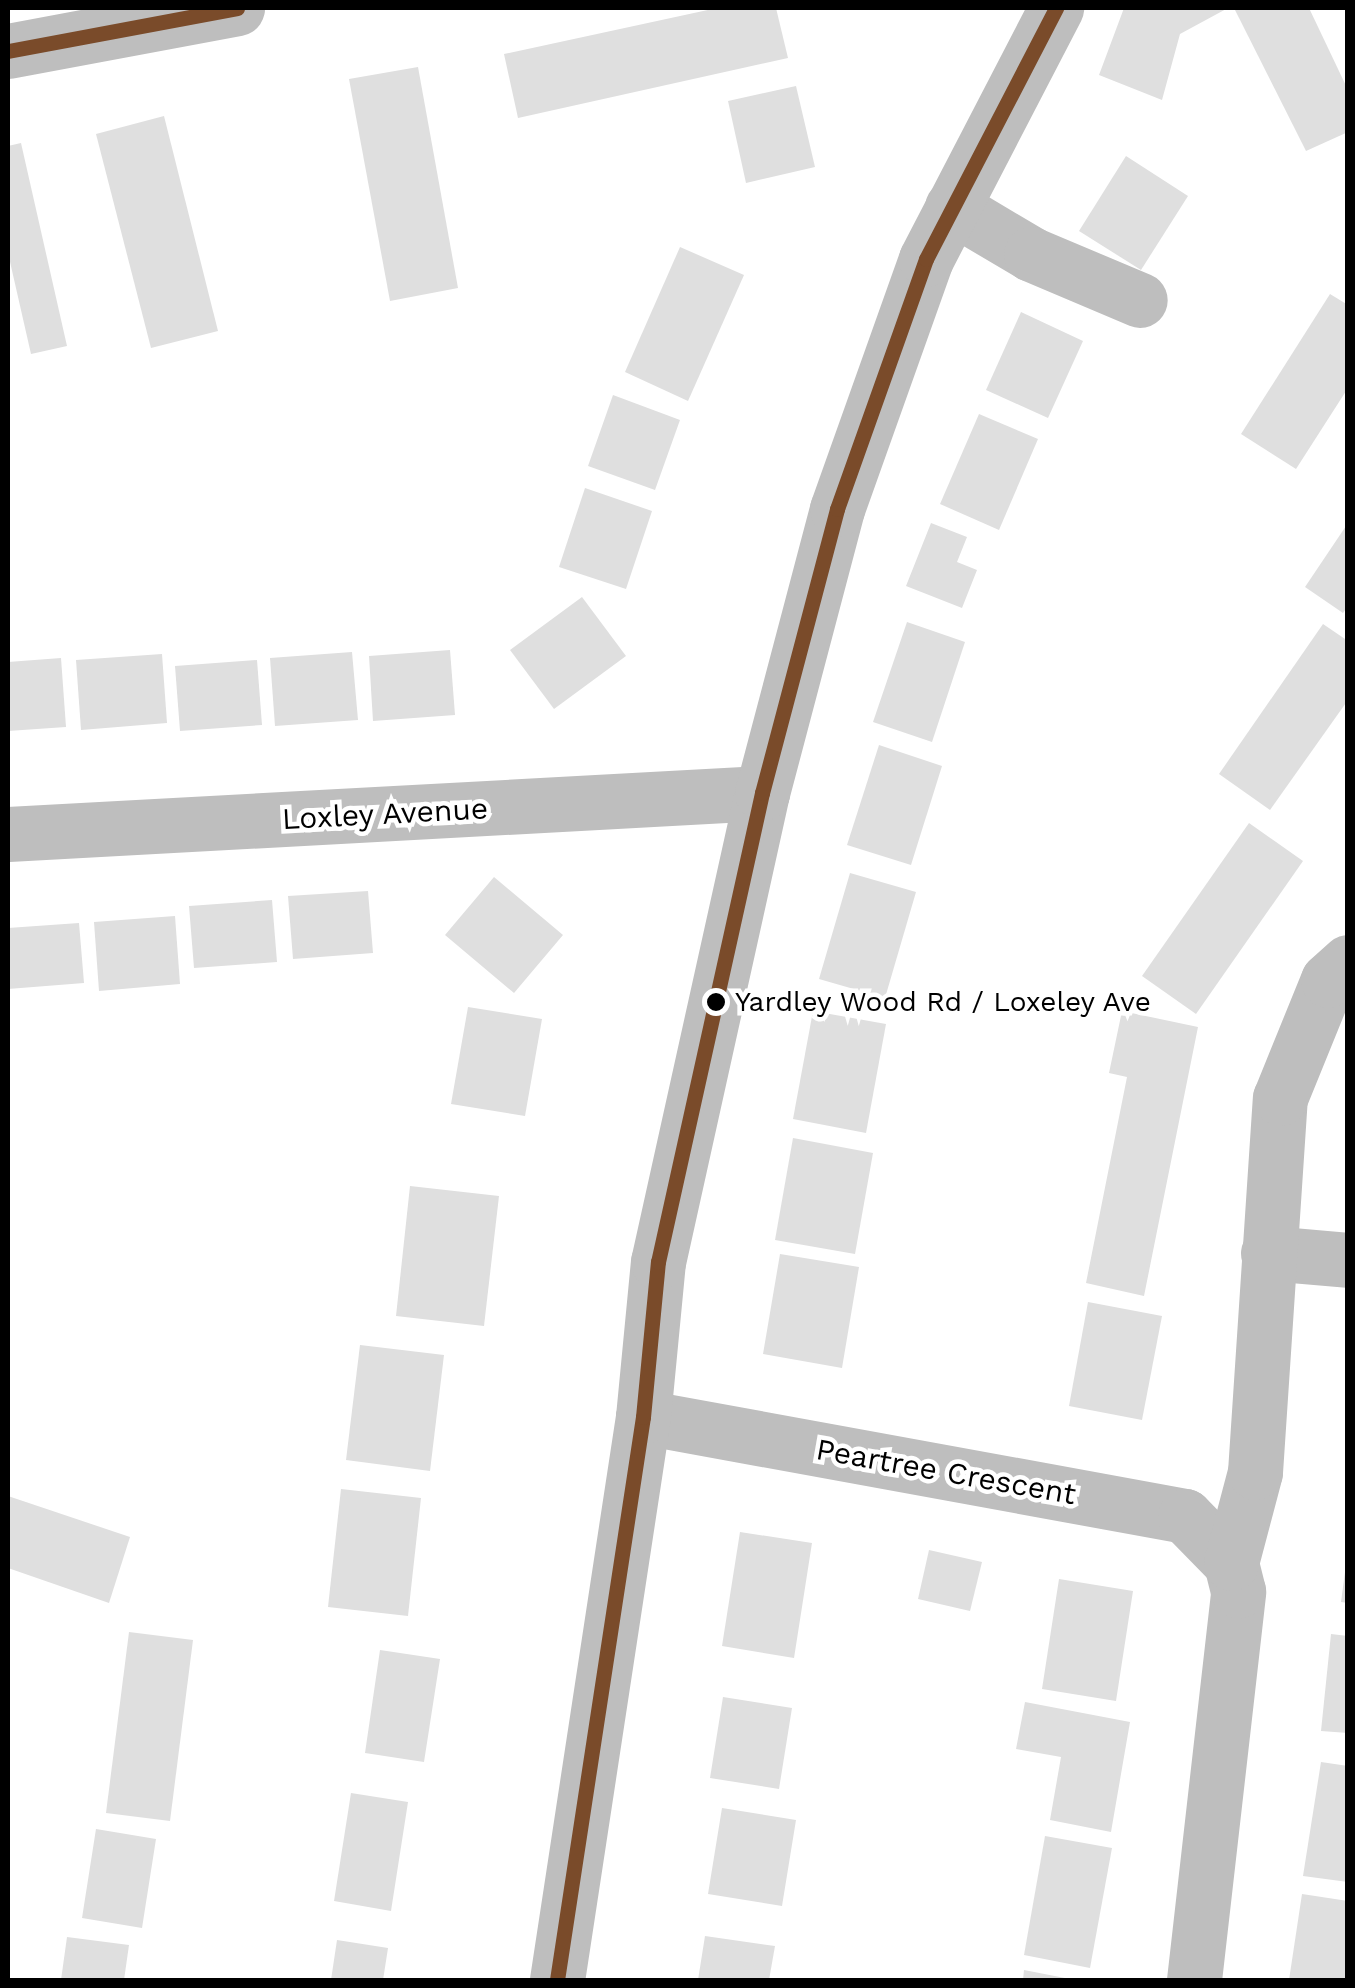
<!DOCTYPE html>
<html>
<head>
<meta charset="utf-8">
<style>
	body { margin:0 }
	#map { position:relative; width:1355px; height:1988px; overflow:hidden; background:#fff; font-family:"Work Sans",sans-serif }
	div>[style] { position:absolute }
	.building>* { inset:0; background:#dfdfdf }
	.minor>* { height:55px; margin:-27.5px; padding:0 27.5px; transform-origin:27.5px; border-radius:27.5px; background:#bebebe }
	.bus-1>* { height:15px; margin:-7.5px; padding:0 7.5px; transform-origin:7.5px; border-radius:7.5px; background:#7a4b2a }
	.dots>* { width:28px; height:28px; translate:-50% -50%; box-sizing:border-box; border:5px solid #fff; border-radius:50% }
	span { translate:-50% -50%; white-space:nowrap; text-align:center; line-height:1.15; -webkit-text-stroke:9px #fff; paint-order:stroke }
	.bus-label { font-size:28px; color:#000 }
	.left { translate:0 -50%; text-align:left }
	.street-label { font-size:30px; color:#000 }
	.frame { position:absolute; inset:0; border:10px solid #000; pointer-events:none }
</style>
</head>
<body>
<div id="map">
	<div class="building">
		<i style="clip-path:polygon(717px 8px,776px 8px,788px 58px,518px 118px,504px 54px)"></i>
		<i style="clip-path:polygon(1124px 8px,1228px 8px,1180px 34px,1162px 100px,1099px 75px)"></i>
		<i style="clip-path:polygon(1234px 8px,1309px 8px,1348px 90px,1348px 132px,1306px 151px)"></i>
		<i style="clip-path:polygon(418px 67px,458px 288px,390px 301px,349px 79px)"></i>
		<i style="clip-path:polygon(796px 86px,815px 167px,746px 183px,728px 101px)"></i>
		<i style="clip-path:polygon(164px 116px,218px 331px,151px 348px,96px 134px)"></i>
		<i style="clip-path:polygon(21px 143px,67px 346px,31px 354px,8px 253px,8px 146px)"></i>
		<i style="clip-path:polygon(1126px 156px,1188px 196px,1141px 270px,1079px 231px)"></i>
		<i style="clip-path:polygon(680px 247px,744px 275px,688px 401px,625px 372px)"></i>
		<i style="clip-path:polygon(1330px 294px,1348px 305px,1348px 388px,1296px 469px,1241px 434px)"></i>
		<i style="clip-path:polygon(1021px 312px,1083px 341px,1048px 418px,986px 390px)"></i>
		<i style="clip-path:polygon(613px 395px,680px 420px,655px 490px,588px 466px)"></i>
		<i style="clip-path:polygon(979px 414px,1038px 439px,999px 530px,940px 504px)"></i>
		<i style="clip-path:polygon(585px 488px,652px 511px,626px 589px,559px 567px)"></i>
		<i style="clip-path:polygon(931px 523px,967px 537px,957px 562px,977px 570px,962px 608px,906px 586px)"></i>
		<i style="clip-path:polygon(1348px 523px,1348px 606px,1343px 613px,1305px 587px)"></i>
		<i style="clip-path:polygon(582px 597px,626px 656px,554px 709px,510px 650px)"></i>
		<i style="clip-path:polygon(907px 622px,965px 642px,932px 742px,873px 722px)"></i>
		<i style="clip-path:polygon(1323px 624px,1348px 641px,1348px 700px,1270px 810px,1219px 774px)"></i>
		<i style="clip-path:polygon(450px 650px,455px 715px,373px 721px,369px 656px)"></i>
		<i style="clip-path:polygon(352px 652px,358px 720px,275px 726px,270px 658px)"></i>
		<i style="clip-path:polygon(162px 654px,167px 723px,81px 730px,76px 660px)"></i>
		<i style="clip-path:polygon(61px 658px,66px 727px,8px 731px,8px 662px)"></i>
		<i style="clip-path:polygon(257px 660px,262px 725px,180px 731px,175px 666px)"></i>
		<i style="clip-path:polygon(879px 745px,942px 766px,911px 865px,847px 845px)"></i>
		<i style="clip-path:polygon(1249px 823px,1303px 861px,1196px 1014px,1142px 976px)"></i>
		<i style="clip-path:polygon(850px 873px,916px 892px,885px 998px,819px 979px)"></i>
		<i style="clip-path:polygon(494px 877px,563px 935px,514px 993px,445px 935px)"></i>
		<i style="clip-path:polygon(368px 891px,373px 953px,293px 959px,288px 896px)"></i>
		<i style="clip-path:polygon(272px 900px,277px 962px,194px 968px,189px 906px)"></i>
		<i style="clip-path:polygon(175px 916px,180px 984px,99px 991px,94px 922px)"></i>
		<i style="clip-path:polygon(79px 923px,84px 983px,8px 989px,8px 928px)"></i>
		<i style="clip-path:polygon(468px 1007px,542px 1019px,525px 1116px,451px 1104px)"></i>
		<i style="clip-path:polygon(813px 1011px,886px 1024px,866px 1133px,793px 1119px)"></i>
		<i style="clip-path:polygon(1122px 1011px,1198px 1027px,1144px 1296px,1086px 1283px,1127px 1077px,1109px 1073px)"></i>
		<i style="clip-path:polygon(793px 1138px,873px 1153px,855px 1254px,775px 1240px)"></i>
		<i style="clip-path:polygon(410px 1186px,499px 1196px,484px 1326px,396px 1316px)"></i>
		<i style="clip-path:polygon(780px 1254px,859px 1267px,842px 1368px,763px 1354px)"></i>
		<i style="clip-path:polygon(1088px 1302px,1162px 1316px,1142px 1420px,1069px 1406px)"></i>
		<i style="clip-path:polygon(360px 1345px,444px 1355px,430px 1471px,346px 1460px)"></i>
		<i style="clip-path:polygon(341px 1489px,421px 1498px,408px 1616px,328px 1607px)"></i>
		<i style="clip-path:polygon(8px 1496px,130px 1537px,109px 1603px,8px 1568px)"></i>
		<i style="clip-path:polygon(740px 1532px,812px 1543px,794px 1658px,722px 1646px)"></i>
		<i style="clip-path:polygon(929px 1550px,982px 1562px,970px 1611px,918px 1599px)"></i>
		<i style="clip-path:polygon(1345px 1572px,1348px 1572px,1348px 1603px,1341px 1602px)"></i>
		<i style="clip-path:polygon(1059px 1579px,1133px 1591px,1116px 1701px,1042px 1689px)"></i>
		<i style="clip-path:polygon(129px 1632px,193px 1640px,170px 1821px,106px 1813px)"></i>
		<i style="clip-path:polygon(1331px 1634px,1348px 1636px,1348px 1733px,1321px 1731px)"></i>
		<i style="clip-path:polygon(380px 1650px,440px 1659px,424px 1762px,365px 1753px)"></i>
		<i style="clip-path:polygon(723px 1697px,792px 1708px,779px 1789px,710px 1778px)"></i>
		<i style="clip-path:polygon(1025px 1702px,1130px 1722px,1111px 1832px,1050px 1820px,1061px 1757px,1016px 1749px)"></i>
		<i style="clip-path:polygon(1321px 1762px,1348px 1766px,1348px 1882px,1303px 1876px)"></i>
		<i style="clip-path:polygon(351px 1793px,408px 1802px,391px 1911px,334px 1901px)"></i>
		<i style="clip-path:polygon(722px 1808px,796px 1820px,782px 1906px,708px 1894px)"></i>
		<i style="clip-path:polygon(96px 1829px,156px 1839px,142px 1928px,82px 1918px)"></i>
		<i style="clip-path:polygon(1045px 1836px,1112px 1848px,1090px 1968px,1024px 1955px)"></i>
		<i style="clip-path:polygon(1302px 1894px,1348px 1901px,1348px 1980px,1289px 1980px)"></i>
		<i style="clip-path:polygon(705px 1936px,775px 1946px,769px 1980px,698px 1980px)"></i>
		<i style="clip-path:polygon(67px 1937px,129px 1945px,124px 1980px,61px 1980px)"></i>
		<i style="clip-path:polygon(337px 1940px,388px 1948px,383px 1980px,331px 1980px)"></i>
		<i style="clip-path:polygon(1024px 1970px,1070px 1979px,1070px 1980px,1023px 1980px)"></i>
	</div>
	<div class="minor">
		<i style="left:8px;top:51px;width:233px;rotate:-10.6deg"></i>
		<i style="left:952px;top:207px;width:92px;rotate:30.7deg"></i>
		<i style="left:1031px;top:254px;width:118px;rotate:22.9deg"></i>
		<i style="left:8px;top:834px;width:755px;rotate:-3.11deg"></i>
		<i style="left:1268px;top:1253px;width:80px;rotate:5deg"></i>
		<i style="left:643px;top:1417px;width:551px;rotate:10.35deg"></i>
		<i style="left:1185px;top:1516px;width:66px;rotate:45.6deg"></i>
		<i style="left:557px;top:1980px;width:570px;rotate:-81.32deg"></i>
		<i style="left:643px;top:1417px;width:156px;rotate:-84.5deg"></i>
		<i style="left:658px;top:1262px;width:480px;rotate:-77.5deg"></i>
		<i style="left:762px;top:793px;width:294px;rotate:-75.2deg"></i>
		<i style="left:837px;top:509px;width:265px;rotate:-70.4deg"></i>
		<i style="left:926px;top:259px;width:283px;rotate:-62.6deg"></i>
		<i style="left:1194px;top:1980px;width:391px;rotate:-83.5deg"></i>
		<i style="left:1238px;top:1591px;width:29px;rotate:-104deg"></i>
		<i style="left:1231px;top:1563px;width:94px;rotate:-75.2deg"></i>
		<i style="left:1255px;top:1472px;width:375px;rotate:-86.2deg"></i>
		<i style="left:1280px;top:1098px;width:127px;rotate:-67.9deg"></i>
		<i style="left:1328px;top:980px;width:27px;rotate:-42deg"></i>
	</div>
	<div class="bus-1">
		<i style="left:8px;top:51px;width:233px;rotate:-10.6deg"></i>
		<i style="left:557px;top:1980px;width:570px;rotate:-81.32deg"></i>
		<i style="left:643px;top:1417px;width:156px;rotate:-84.5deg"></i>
		<i style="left:658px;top:1262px;width:480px;rotate:-77.5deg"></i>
		<i style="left:762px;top:793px;width:294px;rotate:-75.2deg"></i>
		<i style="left:837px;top:509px;width:265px;rotate:-70.4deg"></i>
		<i style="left:926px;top:259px;width:283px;rotate:-62.6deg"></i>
	</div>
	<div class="dots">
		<i style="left:716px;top:1002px;background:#000"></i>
	</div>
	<div class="bus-label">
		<span class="left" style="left:735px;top:1002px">Yardley Wood Rd / Loxeley Ave</span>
	</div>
	<div class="street-label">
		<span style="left:385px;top:814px;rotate:-3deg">Loxley Avenue</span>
		<span style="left:946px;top:1472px;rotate:10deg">Peartree Crescent</span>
	</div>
	<div class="frame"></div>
</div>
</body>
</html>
